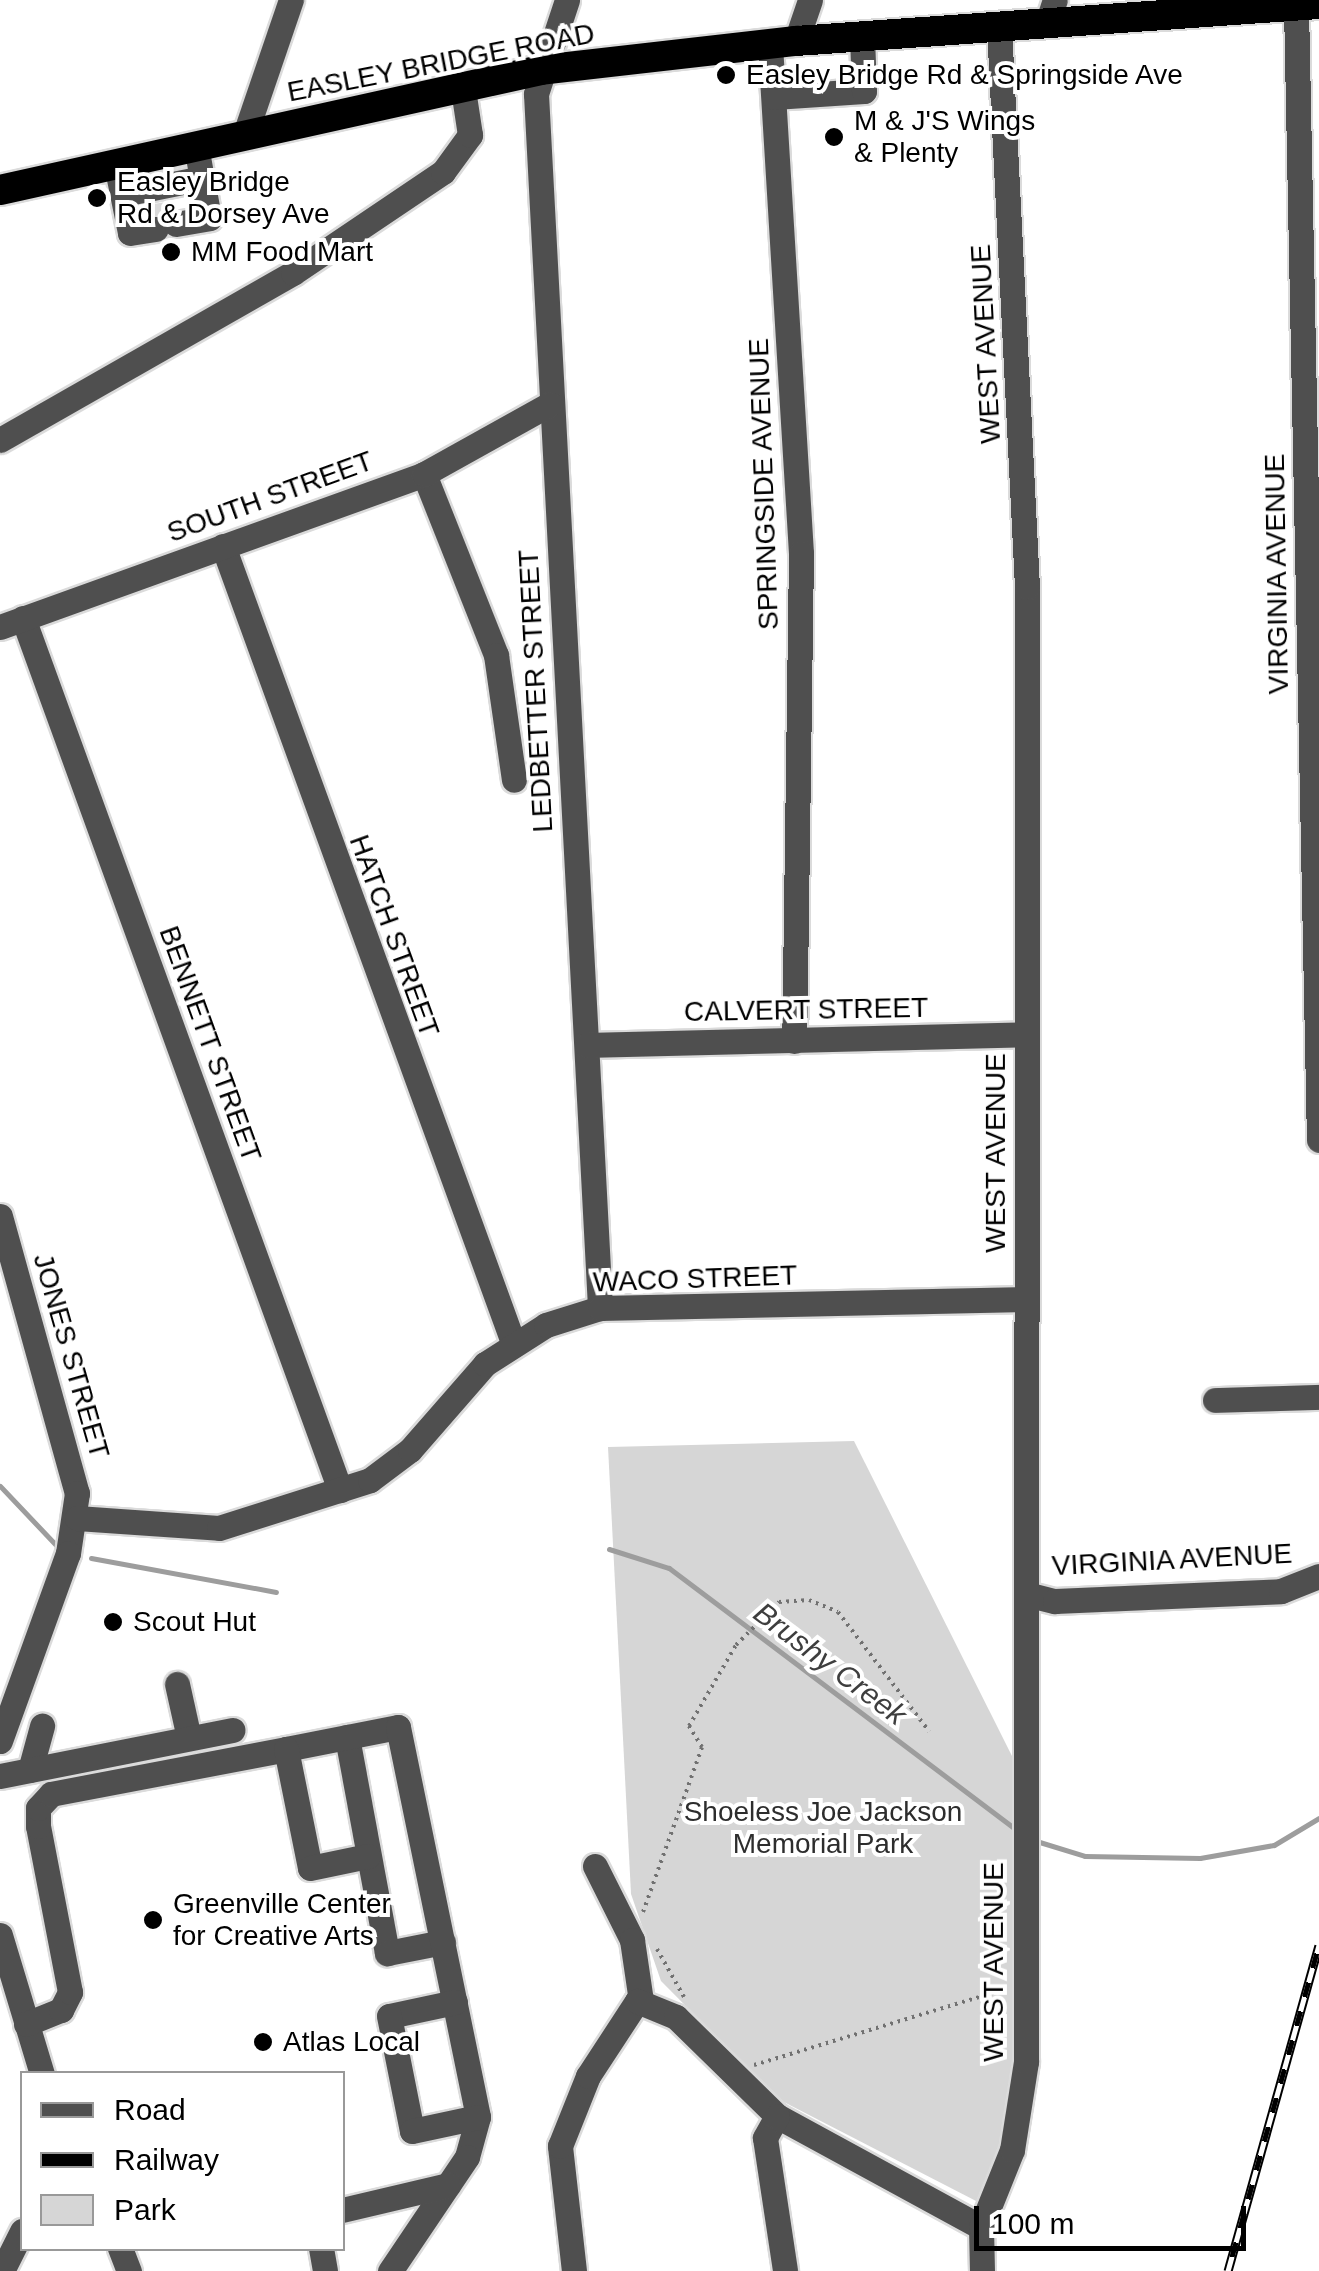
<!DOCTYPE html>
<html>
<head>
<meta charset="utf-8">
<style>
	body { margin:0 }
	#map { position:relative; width:1319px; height:2271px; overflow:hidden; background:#fff; font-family:Helvetica,sans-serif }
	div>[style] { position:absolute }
	.green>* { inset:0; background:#d6d6d6 }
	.stream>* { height:5px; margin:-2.5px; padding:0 2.5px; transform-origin:2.5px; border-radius:2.5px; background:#9d9d9d }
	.minor-tunnel>* { height:25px; margin-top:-12.5px; transform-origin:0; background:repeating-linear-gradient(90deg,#d9d9d9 0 25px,transparent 0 37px) }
	.path>* { height:4px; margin-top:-2px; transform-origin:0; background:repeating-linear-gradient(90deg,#717171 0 2.5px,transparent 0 7.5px) }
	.roads { filter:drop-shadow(2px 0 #dbdbdb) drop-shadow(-2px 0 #dbdbdb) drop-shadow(0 2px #dbdbdb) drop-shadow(0 -2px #dbdbdb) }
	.minor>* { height:25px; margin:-12.5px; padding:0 12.5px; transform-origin:12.5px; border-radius:12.5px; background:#4f4f4f }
	.highway>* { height:30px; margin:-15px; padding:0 15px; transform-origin:15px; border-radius:15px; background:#000 }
	.rail>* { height:9px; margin-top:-4.5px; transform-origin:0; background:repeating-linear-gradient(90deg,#fff 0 15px,#000 0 30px); box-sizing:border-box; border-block:2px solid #000 }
	.dots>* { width:28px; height:28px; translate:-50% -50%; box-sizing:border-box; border:5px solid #fff; border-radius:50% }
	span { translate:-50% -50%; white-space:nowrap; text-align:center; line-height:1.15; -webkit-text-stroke:8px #fff; paint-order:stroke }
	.street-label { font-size:28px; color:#000 }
	.poi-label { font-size:28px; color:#000 }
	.left { translate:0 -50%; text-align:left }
	.park-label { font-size:28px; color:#2d2d2d }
	.water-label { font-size:30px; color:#3e3e3e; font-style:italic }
	.legend { position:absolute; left:20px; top:2071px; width:325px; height:180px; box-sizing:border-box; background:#fff; border:2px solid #999; margin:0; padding:12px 18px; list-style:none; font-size:30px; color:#000 }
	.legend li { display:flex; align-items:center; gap:20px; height:50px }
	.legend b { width:50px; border:2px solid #999 }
	.scale { position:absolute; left:974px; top:2206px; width:272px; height:45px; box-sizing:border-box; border:5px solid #000; border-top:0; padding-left:12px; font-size:30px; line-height:35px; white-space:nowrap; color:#000; -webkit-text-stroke:8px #fff; paint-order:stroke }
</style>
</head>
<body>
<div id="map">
	<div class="green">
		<i style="clip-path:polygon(854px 1441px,1015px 1762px,1019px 2053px,999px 2166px,978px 2202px,778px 2099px,661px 1981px,631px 1894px,608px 1447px)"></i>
	</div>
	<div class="stream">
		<i style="left:0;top:1486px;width:83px;rotate:46.5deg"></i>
		<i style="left:609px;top:1549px;width:63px;rotate:17.6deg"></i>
		<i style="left:669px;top:1568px;width:436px;rotate:37deg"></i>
		<i style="left:91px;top:1558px;width:188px;rotate:10.4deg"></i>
		<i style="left:1033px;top:1840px;width:54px;rotate:17.1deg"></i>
		<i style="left:1085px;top:1856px;width:115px;rotate:1deg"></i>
		<i style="left:1200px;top:1858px;width:75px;rotate:-10deg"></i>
		<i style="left:1274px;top:1845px;width:52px;rotate:-31deg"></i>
	</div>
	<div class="minor-tunnel">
		<i style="left:154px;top:216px;width:20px;rotate:-9deg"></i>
	</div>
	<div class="path">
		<i style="left:643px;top:1912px;width:175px;rotate:-70.3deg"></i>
		<i style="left:702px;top:1747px;width:25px;rotate:-122deg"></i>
		<i style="left:689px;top:1726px;width:94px;rotate:-59.9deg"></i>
		<i style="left:736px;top:1645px;width:61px;rotate:-45deg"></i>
		<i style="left:779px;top:1602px;width:30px;rotate:-4deg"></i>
		<i style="left:809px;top:1600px;width:31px;rotate:22deg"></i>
		<i style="left:838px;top:1612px;width:150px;rotate:52.6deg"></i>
		<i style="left:657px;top:1949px;width:55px;rotate:60.6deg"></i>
		<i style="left:754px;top:2065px;width:260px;rotate:-16.8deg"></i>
	</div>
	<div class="roads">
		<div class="minor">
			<i style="left:567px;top:0;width:99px;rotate:108.3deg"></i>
			<i style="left:536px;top:94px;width:1216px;rotate:86.98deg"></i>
			<i style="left:1296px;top:6px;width:1134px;rotate:88.84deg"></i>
			<i style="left:1047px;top:24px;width:25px;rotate:-72deg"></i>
			<i style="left:796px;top:41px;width:43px;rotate:-71.1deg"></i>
			<i style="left:770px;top:45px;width:509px;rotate:86.51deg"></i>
			<i style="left:801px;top:553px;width:488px;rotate:90.8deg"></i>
			<i style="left:774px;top:97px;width:90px;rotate:-3.8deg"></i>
			<i style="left:864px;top:91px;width:54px;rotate:-92.1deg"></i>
			<i style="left:245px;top:134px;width:142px;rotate:-71.1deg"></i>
			<i style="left:116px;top:164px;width:70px;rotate:78.5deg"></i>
			<i style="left:130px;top:233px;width:26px;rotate:-9deg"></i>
			<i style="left:123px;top:194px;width:81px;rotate:-11.4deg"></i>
			<i style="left:176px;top:224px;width:34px;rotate:-10deg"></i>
			<i style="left:209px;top:218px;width:73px;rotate:-100.2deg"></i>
			<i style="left:0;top:440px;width:337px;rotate:-29.7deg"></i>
			<i style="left:293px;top:273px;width:181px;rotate:-34deg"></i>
			<i style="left:443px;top:172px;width:46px;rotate:-53.9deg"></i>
			<i style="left:470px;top:135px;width:47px;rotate:-98.7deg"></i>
			<i style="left:424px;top:474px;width:195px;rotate:68.3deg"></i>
			<i style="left:496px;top:655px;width:126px;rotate:81.8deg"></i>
			<i style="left:223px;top:546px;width:850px;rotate:69.99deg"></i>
			<i style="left:23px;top:618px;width:928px;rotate:70.02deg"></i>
			<i style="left:0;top:627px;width:451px;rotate:-19.8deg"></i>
			<i style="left:424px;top:474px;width:144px;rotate:-29.1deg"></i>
			<i style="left:587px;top:1045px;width:439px;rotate:-1.4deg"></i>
			<i style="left:0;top:1216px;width:288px;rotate:74.5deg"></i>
			<i style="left:77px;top:1493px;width:61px;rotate:98.5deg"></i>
			<i style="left:68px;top:1553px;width:200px;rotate:109.9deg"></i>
			<i style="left:1215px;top:1400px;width:104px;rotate:-1.7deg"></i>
			<i style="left:77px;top:1518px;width:142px;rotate:4deg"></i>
			<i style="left:219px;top:1528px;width:158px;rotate:-17.6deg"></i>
			<i style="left:370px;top:1480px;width:50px;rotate:-36.9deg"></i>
			<i style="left:410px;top:1450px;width:114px;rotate:-48.9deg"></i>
			<i style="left:485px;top:1364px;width:72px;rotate:-32.6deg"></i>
			<i style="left:546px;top:1325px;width:57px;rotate:-17.5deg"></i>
			<i style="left:600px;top:1308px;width:427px;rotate:-1.2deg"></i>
			<i style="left:1026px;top:1594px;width:30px;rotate:14deg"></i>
			<i style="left:1055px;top:1601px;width:226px;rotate:-2.5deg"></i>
			<i style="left:1281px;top:1591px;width:41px;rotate:-21.5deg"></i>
			<i style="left:177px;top:1684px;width:55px;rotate:77.5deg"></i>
			<i style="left:347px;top:1737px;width:220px;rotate:79.5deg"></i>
			<i style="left:387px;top:1953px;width:57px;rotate:-11.1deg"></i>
			<i style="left:286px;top:1749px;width:114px;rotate:-11.1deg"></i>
			<i style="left:398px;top:1727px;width:398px;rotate:78.4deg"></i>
			<i style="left:478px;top:2117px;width:41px;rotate:105.4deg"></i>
			<i style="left:467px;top:2157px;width:138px;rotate:124deg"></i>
			<i style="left:30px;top:1770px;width:46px;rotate:-74.7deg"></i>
			<i style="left:0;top:1776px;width:237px;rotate:-11.2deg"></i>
			<i style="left:595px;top:1866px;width:83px;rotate:63.4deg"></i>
			<i style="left:632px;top:1940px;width:62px;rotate:81.6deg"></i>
			<i style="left:0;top:1935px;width:145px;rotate:73.2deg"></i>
			<i style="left:455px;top:2002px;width:67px;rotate:168deg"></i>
			<i style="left:389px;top:2016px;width:117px;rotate:78.7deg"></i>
			<i style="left:412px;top:2131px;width:67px;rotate:-12deg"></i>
			<i style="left:26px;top:2024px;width:38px;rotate:-22deg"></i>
			<i style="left:61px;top:2010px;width:20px;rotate:-63deg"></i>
			<i style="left:70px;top:1992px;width:169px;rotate:-100.9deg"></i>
			<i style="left:38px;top:1826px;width:18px;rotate:-90deg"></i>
			<i style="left:38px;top:1808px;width:19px;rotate:-47deg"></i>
			<i style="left:51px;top:1794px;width:239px;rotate:-10.8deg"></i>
			<i style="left:286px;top:1749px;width:121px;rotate:78.6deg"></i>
			<i style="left:310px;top:1868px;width:59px;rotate:-11.7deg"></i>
			<i style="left:777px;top:2116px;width:232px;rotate:28.6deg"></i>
			<i style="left:342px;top:2210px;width:109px;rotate:-13.3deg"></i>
			<i style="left:120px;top:2248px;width:25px;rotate:69deg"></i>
			<i style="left:321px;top:2248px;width:23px;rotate:80deg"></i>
			<i style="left:2px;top:2271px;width:45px;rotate:-63.4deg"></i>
			<i style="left:574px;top:2271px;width:126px;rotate:-96.4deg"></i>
			<i style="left:560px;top:2146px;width:75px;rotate:-68.2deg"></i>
			<i style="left:588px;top:2076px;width:90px;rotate:-56.8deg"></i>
			<i style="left:637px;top:2001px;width:42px;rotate:22.3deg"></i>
			<i style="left:676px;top:2017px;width:141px;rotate:44.4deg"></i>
			<i style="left:777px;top:2116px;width:25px;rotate:119deg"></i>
			<i style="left:765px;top:2138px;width:134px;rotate:81.4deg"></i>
			<i style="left:982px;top:2271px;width:44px;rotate:-91.3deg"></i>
			<i style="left:981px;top:2227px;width:83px;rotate:-68.1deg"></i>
			<i style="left:1012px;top:2150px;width:89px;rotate:-81deg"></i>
			<i style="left:1026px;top:2062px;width:1475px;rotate:-89.96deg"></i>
			<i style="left:1027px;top:587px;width:561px;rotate:-92.86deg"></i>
		</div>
		<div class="highway">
			<i style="left:0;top:190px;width:554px;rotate:-12.51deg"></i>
			<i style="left:541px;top:70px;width:257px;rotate:-6.5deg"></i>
			<i style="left:796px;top:41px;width:524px;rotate:-4.05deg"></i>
		</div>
	</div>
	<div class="rail">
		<i style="left:1228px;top:2271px;width:338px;rotate:-74.4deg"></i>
	</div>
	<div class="dots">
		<i style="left:726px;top:75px;background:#000"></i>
		<i style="left:834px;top:137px;background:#000"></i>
		<i style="left:97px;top:198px;background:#000"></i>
		<i style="left:171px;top:252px;background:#000"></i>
		<i style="left:113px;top:1622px;background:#000"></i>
		<i style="left:153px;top:1920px;background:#000"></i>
		<i style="left:263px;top:2042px;background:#000"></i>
	</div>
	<div class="street-label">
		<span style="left:441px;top:63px;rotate:-11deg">EASLEY BRIDGE ROAD</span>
		<span style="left:986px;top:344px;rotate:-93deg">WEST AVENUE</span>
		<span style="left:764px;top:484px;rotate:-92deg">SPRINGSIDE AVENUE</span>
		<span style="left:270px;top:497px;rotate:-20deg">SOUTH STREET</span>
		<span style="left:1277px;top:574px;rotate:-91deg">VIRGINIA AVENUE</span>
		<span style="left:536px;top:691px;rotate:-93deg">LEDBETTER STREET</span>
		<span style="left:394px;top:936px;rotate:70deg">HATCH STREET</span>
		<span style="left:806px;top:1010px;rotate:-1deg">CALVERT STREET</span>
		<span style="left:210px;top:1044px;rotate:70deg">BENNETT STREET</span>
		<span style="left:996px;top:1153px;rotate:-90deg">WEST AVENUE</span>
		<span style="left:695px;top:1279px;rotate:-2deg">WACO STREET</span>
		<span style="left:71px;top:1356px;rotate:74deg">JONES STREET</span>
		<span style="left:1172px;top:1560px;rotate:-3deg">VIRGINIA AVENUE</span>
		<span style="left:994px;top:1962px;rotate:-90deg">WEST AVENUE</span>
	</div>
	<div class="poi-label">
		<span class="left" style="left:746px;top:75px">Easley Bridge Rd &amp; Springside Ave</span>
		<span class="left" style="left:854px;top:137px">M &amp; J'S Wings<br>&amp; Plenty</span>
		<span class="left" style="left:117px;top:198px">Easley Bridge<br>Rd &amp; Dorsey Ave</span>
		<span class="left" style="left:191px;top:252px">MM Food Mart</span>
		<span class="left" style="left:133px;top:1622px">Scout Hut</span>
		<span class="left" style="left:173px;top:1920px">Greenville Center<br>for Creative Arts</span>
		<span class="left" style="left:283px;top:2042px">Atlas Local</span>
	</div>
	<div class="park-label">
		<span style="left:823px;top:1828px">Shoeless Joe Jackson<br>Memorial Park</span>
	</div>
	<div class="water-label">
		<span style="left:830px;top:1664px;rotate:37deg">Brushy Creek</span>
	</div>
	<ul class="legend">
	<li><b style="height:12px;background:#4f4f4f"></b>Road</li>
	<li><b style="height:12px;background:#000"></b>Railway</li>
	<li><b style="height:28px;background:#d6d6d6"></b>Park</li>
	</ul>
	<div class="scale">100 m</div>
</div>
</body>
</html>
